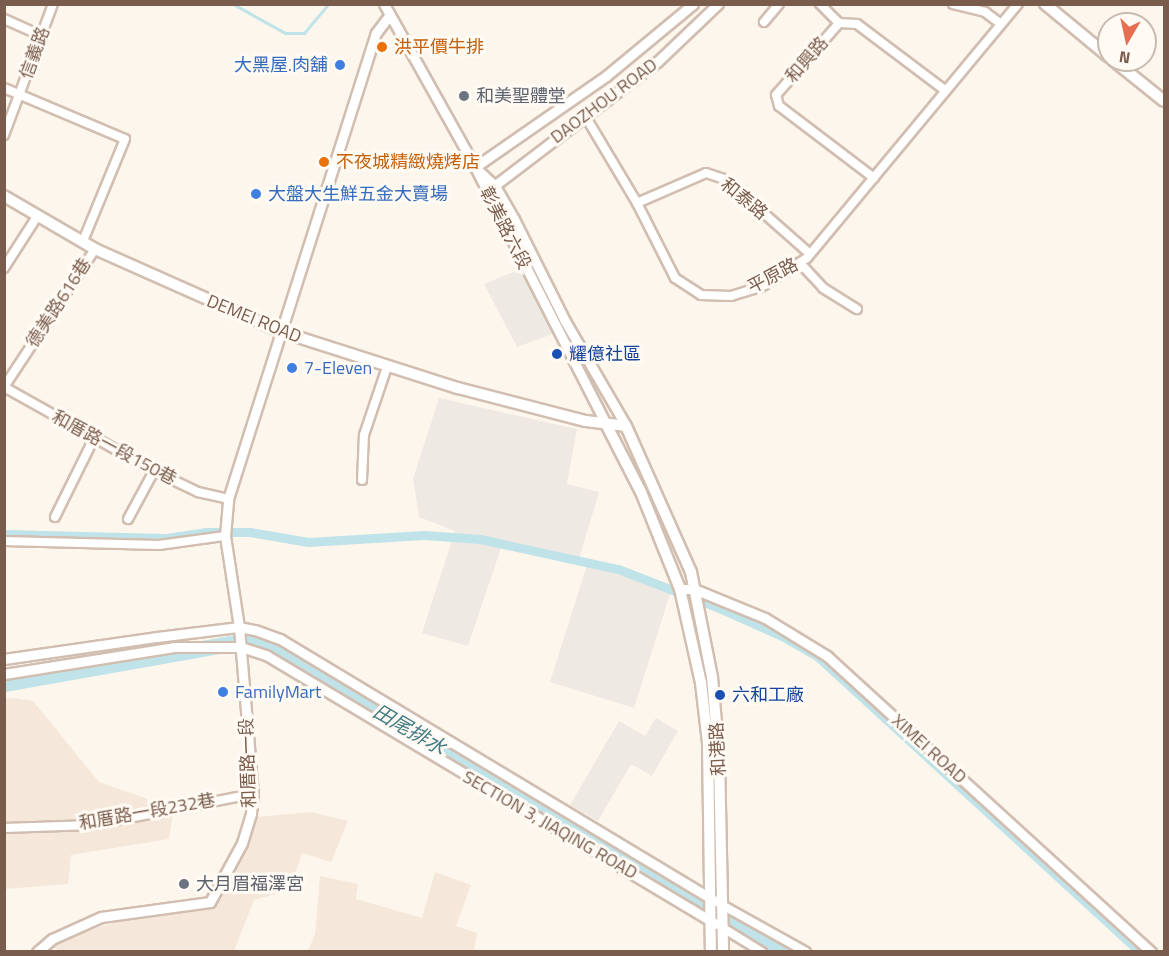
<!DOCTYPE html>
<html>
<head>
<meta charset="utf-8">
<style>
	body { margin:0 }
	#map { position:relative; width:1169px; height:956px; overflow:hidden; background:#fdf6ec; font-family:"Titillium Web","Noto Sans TC",sans-serif }
	div>[style] { position:absolute }
	.residential>* { inset:0; background:#f5e8da }
	.industrial>* { inset:0; background:#efe9e4 }
	.water>* { inset:0; background:#bfe3e8 }
	.stream>* { height:3px; margin:-1.5px; padding:0 1.5px; transform-origin:1.5px; border-radius:1.5px; background:#bfe3e8 }
	.canal>* { height:9px; margin:-4.5px; padding:0 4.5px; transform-origin:4.5px; border-radius:4.5px; background:#bfe3e8 }
	.river>* { height:16px; margin:-8px; padding:0 8px; transform-origin:8px; border-radius:8px; background:#bfe3e8 }
	.roads { filter:drop-shadow(2px 0 #d1beb0) drop-shadow(-2px 0 #d1beb0) drop-shadow(0 2px #d1beb0) drop-shadow(0 -2px #d1beb0) }
	.minor>* { height:8px; margin:-4px; padding:0 4px; transform-origin:4px; border-radius:4px; background:#fff }
	.tertiary>* { height:9px; margin:-4.5px; padding:0 4.5px; transform-origin:4.5px; border-radius:4.5px; background:#fff }
	.secondary>* { height:10px; margin:-5px; padding:0 5px; transform-origin:5px; border-radius:5px; background:#fff }
	.dots>* { width:16px; height:16px; translate:-50% -50%; box-sizing:border-box; border:3px solid #fffaf3; border-radius:50% }
	span { translate:-50% -50%; white-space:nowrap; text-align:center; line-height:1.15; -webkit-text-stroke:6px #fffaf3; paint-order:stroke }
	.food-label { font-size:18px; color:#c56008 }
	.left { translate:0 -50%; text-align:left }
	.street-label { font-size:18px; color:#7a5c4d }
	.shop-label { font-size:18px; color:#366cbe }
	.right { translate:-100% -50%; text-align:right }
	.worship-label { font-size:18px; color:#5b616d }
	.transit-label { font-size:18px; color:#164399 }
	.water-label { font-size:20px; color:#437c86; font-style:italic }
	.frame { position:absolute; inset:0; border:6px solid #7a5c4d; pointer-events:none }
	.north { position:absolute; left:1097px; top:12px; width:60px; height:60px; box-sizing:border-box; background:#fffaf3; border:2px solid #cabbb1; border-radius:50%; rotate:189deg; font-size:16px; font-weight:700; line-height:24px; text-align:center; color:#7a5c4d }
	.north::after { content:''; display:block; margin:auto; width:21px; height:27px; background:#e76f51; clip-path:polygon(50% 0,100% 100%,50% 72%,0 100%) }
</style>
</head>
<body>
<div id="map">
	<div class="residential">
		<i style="clip-path:polygon(14px 698px,33px 701px,99px 782px,145px 798px,173px 814px,169px 839px,71px 855px,68px 884px,5px 889px,4px 699px)"></i>
		<i style="clip-path:polygon(312px 812px,348px 821px,331px 862px,302px 853px,290px 890px,254px 900px,234px 951px,64px 952px,54px 948px,57px 941px,130px 917px,216px 908px,239px 865px,256px 817px)"></i>
		<i style="clip-path:polygon(435px 872px,471px 885px,456px 926px,477px 933px,474px 951px,308px 951px,315px 934px,320px 876px,358px 884px,356px 899px,422px 918px)"></i>
	</div>
	<div class="industrial">
		<i style="clip-path:polygon(523px 268px,555px 333px,517px 347px,484px 284px)"></i>
		<i style="clip-path:polygon(439px 398px,577px 429px,567px 484px,599px 492px,579px 559px,503px 542px,468px 646px,422px 633px,455px 531px,419px 517px,413px 479px)"></i>
		<i style="clip-path:polygon(587px 565px,671px 591px,634px 708px,550px 682px)"></i>
		<i style="clip-path:polygon(656px 718px,678px 731px,652px 776px,631px 764px,598px 821px,570px 805px,619px 721px,645px 736px)"></i>
	</div>
	<div class="water">
		<i style="clip-path:polygon(742px 922px,791px 951px,770px 951px,742px 935px)"></i>
	</div>
	<div class="stream">
		<i style="left:233px;top:4px;width:60px;rotate:29.1deg"></i>
		<i style="left:285px;top:33px;width:19px"></i>
		<i style="left:304px;top:33px;width:38px;rotate:-50deg"></i>
	</div>
	<div class="canal">
		<i style="left:4px;top:534px;width:162px;rotate:1.4deg"></i>
		<i style="left:166px;top:538px;width:40px;rotate:-8.5deg"></i>
		<i style="left:206px;top:532px;width:44px"></i>
		<i style="left:250px;top:532px;width:59px;rotate:9.8deg"></i>
		<i style="left:308px;top:542px;width:116px;rotate:-3.5deg"></i>
		<i style="left:424px;top:535px;width:56px;rotate:4.1deg"></i>
		<i style="left:480px;top:539px;width:141px;rotate:12.3deg"></i>
		<i style="left:618px;top:569px;width:108px;rotate:21.1deg"></i>
		<i style="left:719px;top:608px;width:69px;rotate:24deg"></i>
		<i style="left:782px;top:636px;width:40px;rotate:29.7deg"></i>
		<i style="left:817px;top:656px;width:438px;rotate:42.5deg"></i>
	</div>
	<div class="river">
		<i style="left:4px;top:684px;width:254px;rotate:-10deg"></i>
		<i style="left:254px;top:640px;width:319px;rotate:29.9deg"></i>
		<i style="left:531px;top:799px;width:293px;rotate:31.5deg"></i>
	</div>
	<div class="roads">
		<div class="minor">
			<i style="left:820px;top:4px;width:27px;rotate:45deg"></i>
			<i style="left:953px;top:4px;width:33px;rotate:14deg"></i>
			<i style="left:985px;top:12px;width:20px;rotate:37deg"></i>
			<i style="left:4px;top:19px;width:42px;rotate:24.1deg"></i>
			<i style="left:764px;top:22px;width:23px;rotate:-50deg"></i>
			<i style="left:4px;top:88px;width:131px;rotate:22.9deg"></i>
			<i style="left:125px;top:139px;width:110px;rotate:112.4deg"></i>
			<i style="left:584px;top:114px;width:104px;rotate:59.2deg"></i>
			<i style="left:637px;top:203px;width:84px;rotate:63.1deg"></i>
			<i style="left:675px;top:278px;width:31px;rotate:33deg"></i>
			<i style="left:701px;top:295px;width:30px;rotate:2deg"></i>
			<i style="left:731px;top:296px;width:31px;rotate:-17deg"></i>
			<i style="left:761px;top:287px;width:54px;rotate:-32.2deg"></i>
			<i style="left:807px;top:258px;width:330px;rotate:-50.3deg"></i>
			<i style="left:4px;top:135px;width:140px;rotate:-69.5deg"></i>
			<i style="left:874px;top:178px;width:119px;rotate:-142.8deg"></i>
			<i style="left:779px;top:106px;width:11px;rotate:-105deg"></i>
			<i style="left:776px;top:95px;width:96px;rotate:-48.8deg"></i>
			<i style="left:839px;top:23px;width:18px;rotate:3deg"></i>
			<i style="left:857px;top:24px;width:111px;rotate:37deg"></i>
			<i style="left:637px;top:203px;width:75px;rotate:-23.5deg"></i>
			<i style="left:706px;top:173px;width:20px;rotate:18deg"></i>
			<i style="left:725px;top:179px;width:113px;rotate:41.4deg"></i>
			<i style="left:800px;top:263px;width:34px;rotate:47deg"></i>
			<i style="left:823px;top:288px;width:40px;rotate:32deg"></i>
			<i style="left:4px;top:268px;width:63px;rotate:-57.3deg"></i>
			<i style="left:4px;top:387px;width:172px;rotate:29.2deg"></i>
			<i style="left:154px;top:471px;width:49px;rotate:25.5deg"></i>
			<i style="left:198px;top:492px;width:31px;rotate:13deg"></i>
			<i style="left:4px;top:387px;width:165px;rotate:-56.6deg"></i>
			<i style="left:362px;top:480px;width:45px;rotate:-87.5deg"></i>
			<i style="left:364px;top:435px;width:72px;rotate:-71.3deg"></i>
			<i style="left:55px;top:517px;width:86px;rotate:-63.7deg"></i>
			<i style="left:128px;top:519px;width:55px;rotate:-61.6deg"></i>
			<i style="left:4px;top:541px;width:155px;rotate:1.5deg"></i>
			<i style="left:159px;top:545px;width:67px;rotate:-7.8deg"></i>
			<i style="left:4px;top:828px;width:89px;rotate:-1.9deg"></i>
			<i style="left:93px;top:825px;width:163px;rotate:-11deg"></i>
			<i style="left:722px;top:905px;width:96px;rotate:29.2deg"></i>
			<i style="left:723px;top:928px;width:46px;rotate:31.6deg"></i>
		</div>
		<div class="tertiary">
			<i style="left:384px;top:4px;width:187px;rotate:60.8deg"></i>
			<i style="left:475px;top:167px;width:288px;rotate:63deg"></i>
			<i style="left:475px;top:167px;width:160px;rotate:-34.8deg"></i>
			<i style="left:606px;top:76px;width:113px;rotate:-39.6deg"></i>
			<i style="left:479px;top:171px;width:22px;rotate:43deg"></i>
			<i style="left:495px;top:186px;width:38px;rotate:60deg"></i>
			<i style="left:514px;top:219px;width:114px;rotate:63.4deg"></i>
			<i style="left:565px;top:321px;width:121px;rotate:59.8deg"></i>
			<i style="left:490px;top:189px;width:210px;rotate:-37.3deg"></i>
			<i style="left:657px;top:62px;width:84px;rotate:-43.6deg"></i>
			<i style="left:680px;top:589px;width:14px"></i>
			<i style="left:694px;top:589px;width:77px;rotate:22.2deg"></i>
			<i style="left:765px;top:618px;width:73px;rotate:31.5deg"></i>
			<i style="left:827px;top:656px;width:439px;rotate:42.4deg"></i>
			<i style="left:4px;top:659px;width:155px;rotate:-8.2deg"></i>
			<i style="left:157px;top:637px;width:83px;rotate:-7deg"></i>
			<i style="left:239px;top:627px;width:16px;rotate:11deg"></i>
			<i style="left:255px;top:630px;width:27px;rotate:20deg"></i>
			<i style="left:280px;top:639px;width:508px;rotate:31.06deg"></i>
			<i style="left:4px;top:674px;width:172px;rotate:-9deg"></i>
			<i style="left:174px;top:647px;width:67px"></i>
			<i style="left:241px;top:647px;width:26px;rotate:18deg"></i>
			<i style="left:266px;top:655px;width:524px;rotate:30.87deg"></i>
			<i style="left:37px;top:952px;width:20px;rotate:-41deg"></i>
			<i style="left:52px;top:939px;width:54px;rotate:-24.2deg"></i>
			<i style="left:101px;top:917px;width:110px;rotate:-7.8deg"></i>
			<i style="left:210px;top:902px;width:67px;rotate:-61.5deg"></i>
			<i style="left:242px;top:843px;width:31px;rotate:-73deg"></i>
			<i style="left:251px;top:813px;width:19px;rotate:-84deg"></i>
			<i style="left:253px;top:794px;width:168px;rotate:-94.8deg"></i>
			<i style="left:239px;top:627px;width:92px;rotate:-98.7deg"></i>
			<i style="left:225px;top:536px;width:37px;rotate:-85deg"></i>
			<i style="left:228px;top:499px;width:489px;rotate:-72.4deg"></i>
			<i style="left:376px;top:33px;width:21px;rotate:-53deg"></i>
		</div>
		<div class="secondary">
			<i style="left:1045px;top:4px;width:83px;rotate:39.6deg"></i>
			<i style="left:1113px;top:60px;width:65px;rotate:38.8deg"></i>
			<i style="left:4px;top:196px;width:105px;rotate:30.2deg"></i>
			<i style="left:95px;top:249px;width:201px;rotate:24deg"></i>
			<i style="left:279px;top:331px;width:188px;rotate:17.7deg"></i>
			<i style="left:458px;top:388px;width:132px;rotate:14.5deg"></i>
			<i style="left:586px;top:421px;width:40px;rotate:7.1deg"></i>
			<i style="left:626px;top:426px;width:160px;rotate:66deg"></i>
			<i style="left:691px;top:572px;width:107px;rotate:78.7deg"></i>
			<i style="left:712px;top:677px;width:80px;rotate:85deg"></i>
			<i style="left:719px;top:757px;width:195px;rotate:88.8deg"></i>
			<i style="left:606px;top:424px;width:76px;rotate:62.8deg"></i>
			<i style="left:641px;top:492px;width:105px;rotate:68.1deg"></i>
			<i style="left:680px;top:589px;width:96px;rotate:77.4deg"></i>
			<i style="left:701px;top:683px;width:60px;rotate:83.3deg"></i>
			<i style="left:708px;top:743px;width:209px;rotate:89.2deg"></i>
		</div>
	</div>
	<div class="dots">
		<i style="left:382px;top:47px;background:#e8710a"></i>
		<i style="left:340px;top:65px;background:#3f7fe0"></i>
		<i style="left:464px;top:96px;background:#6b7280"></i>
		<i style="left:324px;top:162px;background:#e8710a"></i>
		<i style="left:256px;top:194px;background:#3f7fe0"></i>
		<i style="left:557px;top:354px;background:#1a4fb4"></i>
		<i style="left:292px;top:368px;background:#3f7fe0"></i>
		<i style="left:223px;top:692px;background:#3f7fe0"></i>
		<i style="left:720px;top:695px;background:#1a4fb4"></i>
		<i style="left:184px;top:884px;background:#6b7280"></i>
	</div>
	<div class="food-label">
		<span class="left" style="left:394px;top:47px">洪平價牛排</span>
		<span class="left" style="left:336px;top:162px">不夜城精緻燒烤店</span>
	</div>
	<div class="street-label">
		<span style="left:35px;top:53px;rotate:-70deg">信義路</span>
		<span style="left:807px;top:60px;rotate:-49deg">和興路</span>
		<span style="left:604px;top:101px;rotate:-37deg">DAOZHOU ROAD</span>
		<span style="left:744px;top:199px;rotate:39deg">和泰路</span>
		<span style="left:505px;top:228px;rotate:63deg">彰美路六段</span>
		<span style="left:773px;top:276px;rotate:-28deg">平原路</span>
		<span style="left:59px;top:303px;rotate:-57deg">德美路616巷</span>
		<span style="left:254px;top:319px;rotate:22deg">DEMEI ROAD</span>
		<span style="left:114px;top:448px;rotate:28deg">和厝路一段150巷</span>
		<span style="left:718px;top:749px;rotate:-93deg">和港路</span>
		<span style="left:929px;top:749px;rotate:42deg">XIMEI ROAD</span>
		<span style="left:248px;top:763px;rotate:-92deg">和厝路一段</span>
		<span style="left:147px;top:812px;rotate:-10deg">和厝路一段232巷</span>
		<span style="left:550px;top:825px;rotate:30deg">SECTION 3, JIAQING ROAD</span>
	</div>
	<div class="shop-label">
		<span class="right" style="left:328px;top:65px">大黑屋.肉舖</span>
		<span class="left" style="left:268px;top:194px">大盤大生鮮五金大賣場</span>
		<span class="left" style="left:304px;top:368px">7-Eleven</span>
		<span class="left" style="left:235px;top:692px">FamilyMart</span>
	</div>
	<div class="worship-label">
		<span class="left" style="left:476px;top:96px">和美聖體堂</span>
		<span class="left" style="left:196px;top:884px">大月眉福澤宮</span>
	</div>
	<div class="transit-label">
		<span class="left" style="left:569px;top:354px">耀億社區</span>
		<span class="left" style="left:732px;top:695px">六和工廠</span>
	</div>
	<div class="water-label">
		<span style="left:410px;top:729px;rotate:30deg">田尾排水</span>
	</div>
	<div class="frame"></div>
	<div class="north">N</div>
</div>
</body>
</html>
